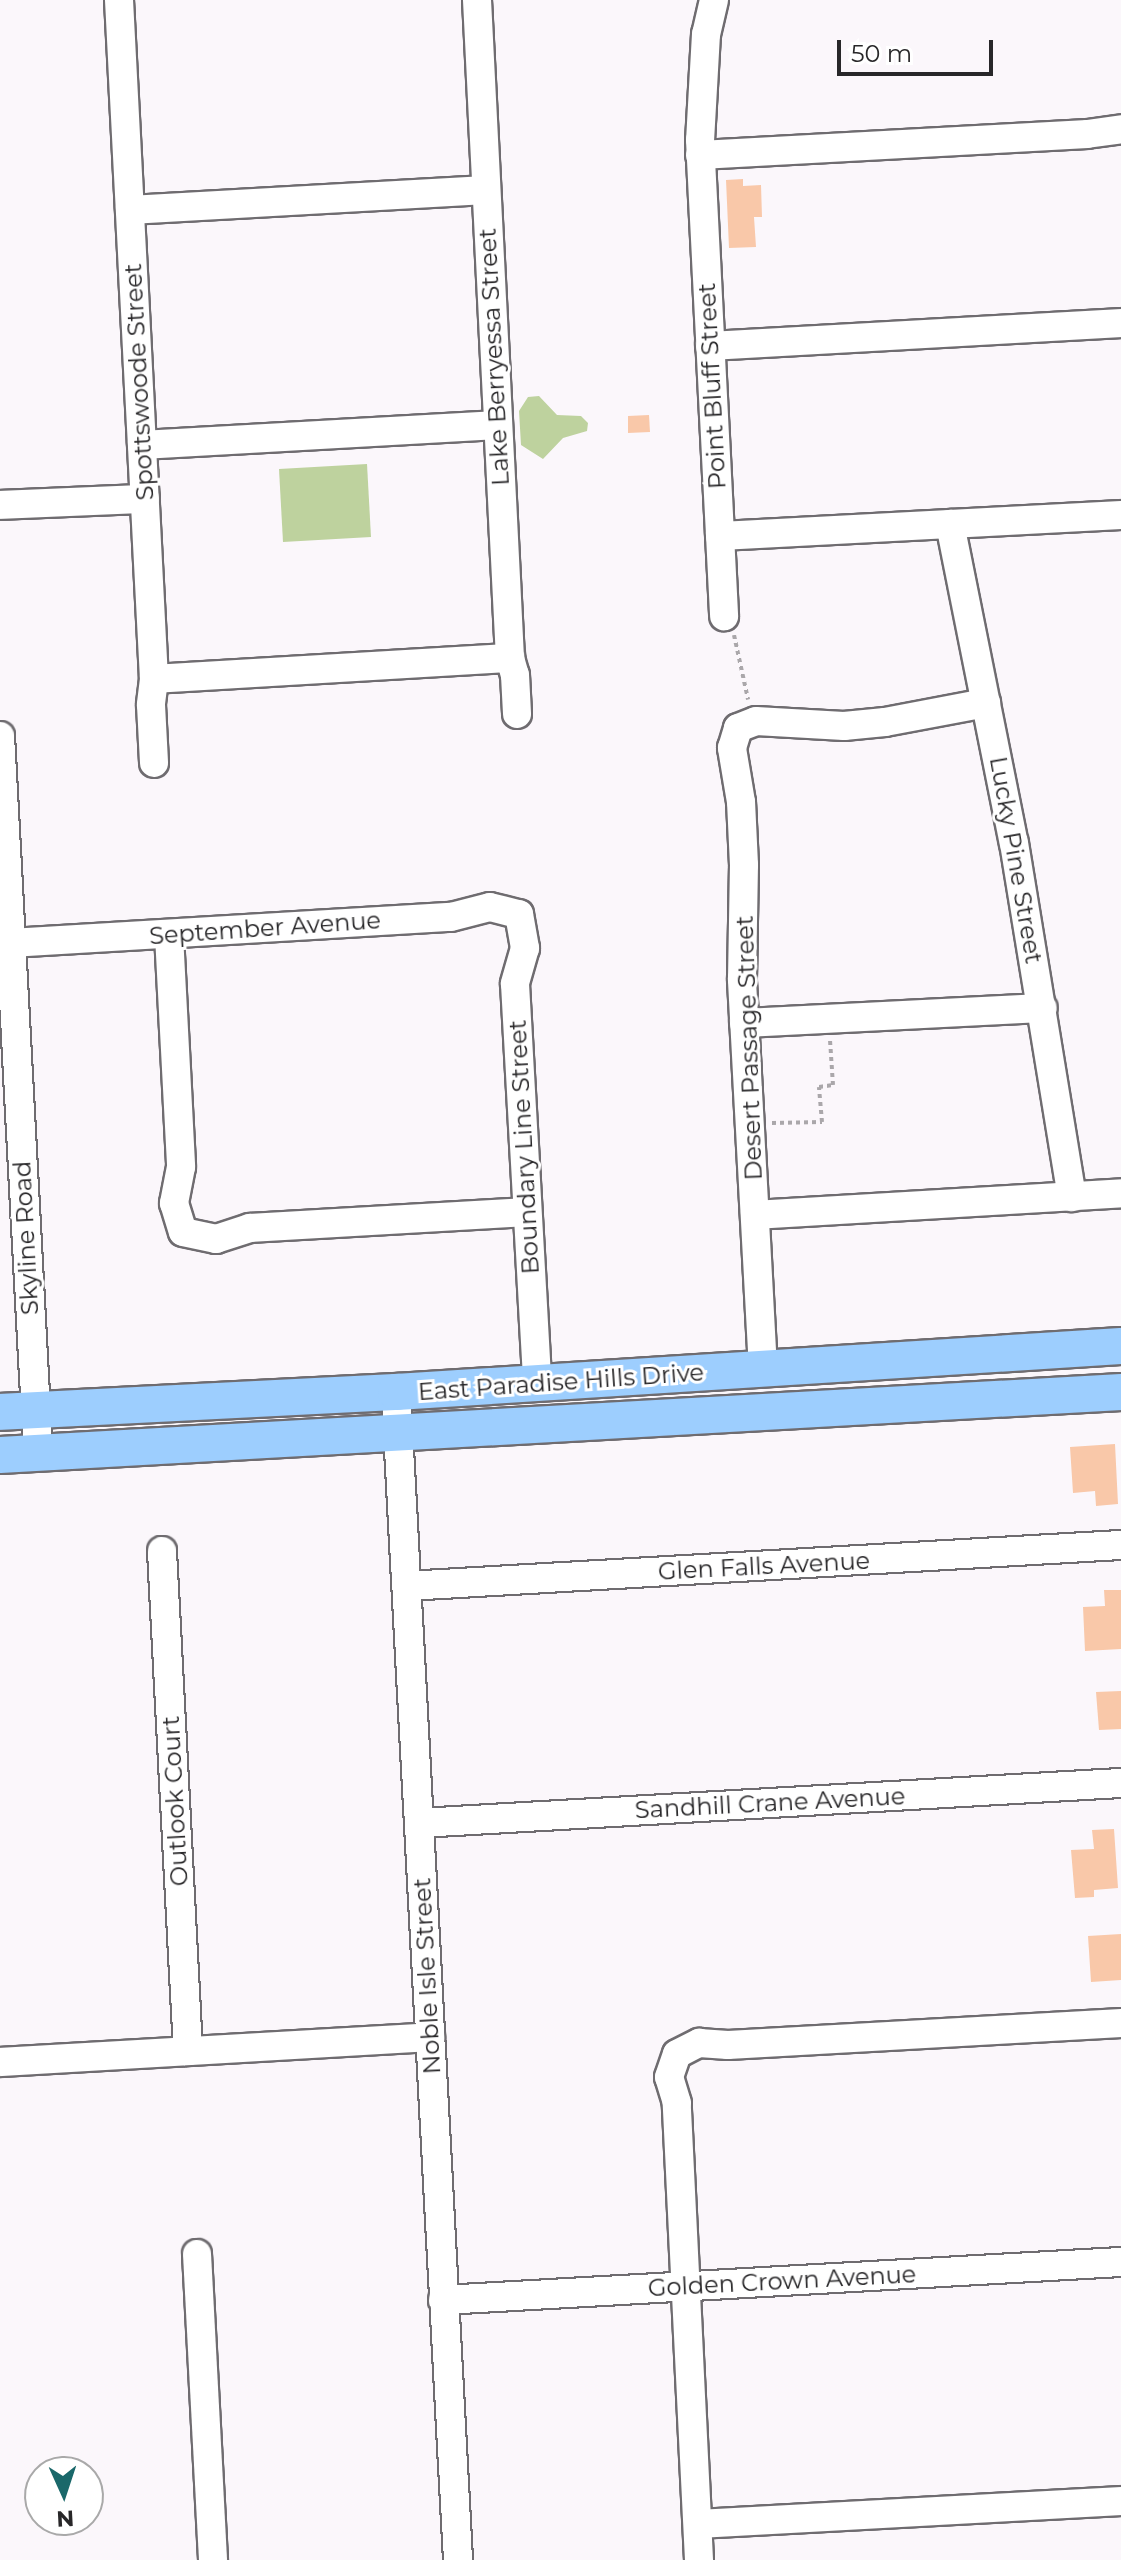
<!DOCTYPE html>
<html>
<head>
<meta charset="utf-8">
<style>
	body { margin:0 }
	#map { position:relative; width:1121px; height:2560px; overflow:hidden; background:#fbf7fb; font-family:Montserrat,sans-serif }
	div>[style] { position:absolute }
	.green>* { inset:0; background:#bed29e }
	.building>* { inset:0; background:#f9c8a9 }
	.path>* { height:4px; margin-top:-2px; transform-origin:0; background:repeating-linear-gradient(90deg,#aaa7aa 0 4px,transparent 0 8px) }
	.roads { filter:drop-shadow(2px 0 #6f6c70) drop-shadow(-2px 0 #6f6c70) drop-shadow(0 2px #6f6c70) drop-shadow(0 -2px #6f6c70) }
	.minor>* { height:28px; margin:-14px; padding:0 14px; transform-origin:14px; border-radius:14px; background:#fff }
	.major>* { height:36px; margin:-18px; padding:0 18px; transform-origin:18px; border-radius:18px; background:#9dcefe }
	span { translate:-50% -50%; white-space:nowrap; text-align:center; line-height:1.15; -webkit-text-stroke:6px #fff; paint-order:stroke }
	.street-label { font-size:24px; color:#282729 }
	.north { position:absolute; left:24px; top:2456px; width:80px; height:80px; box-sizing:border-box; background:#fff; border:2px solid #a9a9a9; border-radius:50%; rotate:177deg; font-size:22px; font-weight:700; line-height:32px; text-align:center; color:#282729 }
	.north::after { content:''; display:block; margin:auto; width:28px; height:36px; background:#1a686a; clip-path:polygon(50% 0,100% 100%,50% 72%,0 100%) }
	.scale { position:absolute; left:837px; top:40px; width:156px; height:36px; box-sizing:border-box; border:4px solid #282729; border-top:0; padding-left:10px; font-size:24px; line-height:28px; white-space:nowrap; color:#282729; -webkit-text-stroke:6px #fff; paint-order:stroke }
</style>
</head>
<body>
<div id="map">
	<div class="green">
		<i style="clip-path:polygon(539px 396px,557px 415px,581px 416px,588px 423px,587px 431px,563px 438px,543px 459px,521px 445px,519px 411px,528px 397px)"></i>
		<i style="clip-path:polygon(367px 464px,371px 537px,283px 542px,279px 469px)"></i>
	</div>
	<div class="building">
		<i style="clip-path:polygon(743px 179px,743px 186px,761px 185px,762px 217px,754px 217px,756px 247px,729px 248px,726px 180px)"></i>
		<i style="clip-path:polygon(649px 415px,650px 432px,628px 433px,628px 416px)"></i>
		<i style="clip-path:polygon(1115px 1444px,1118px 1504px,1096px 1506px,1095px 1491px,1073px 1493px,1070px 1447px)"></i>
		<i style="clip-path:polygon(1104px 1590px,1121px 1590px,1121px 1649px,1085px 1651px,1083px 1607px,1105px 1606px)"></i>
		<i style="clip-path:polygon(1121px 1691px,1121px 1729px,1099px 1730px,1096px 1692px)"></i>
		<i style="clip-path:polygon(1114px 1829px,1118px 1888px,1094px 1890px,1094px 1897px,1075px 1898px,1071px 1850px,1094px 1849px,1092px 1830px)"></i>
		<i style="clip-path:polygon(1121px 1934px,1121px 1980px,1091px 1982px,1088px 1936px)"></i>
	</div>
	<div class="path">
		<i style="left:734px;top:635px;width:66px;rotate:77.7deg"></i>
		<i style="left:772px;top:1123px;width:50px;rotate:-1.1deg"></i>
		<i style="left:822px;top:1122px;width:35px;rotate:-95deg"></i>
		<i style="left:819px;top:1087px;width:14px;rotate:-8deg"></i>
		<i style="left:833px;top:1085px;width:45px;rotate:-93.8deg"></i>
	</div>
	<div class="roads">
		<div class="minor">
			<i style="left:119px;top:0;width:680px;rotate:87.05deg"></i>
			<i style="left:154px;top:679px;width:26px;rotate:97deg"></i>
			<i style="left:151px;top:705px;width:58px;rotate:87deg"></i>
			<i style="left:477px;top:0;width:659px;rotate:87.13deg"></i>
			<i style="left:510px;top:658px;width:18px;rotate:74deg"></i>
			<i style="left:515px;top:675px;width:39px;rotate:87deg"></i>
			<i style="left:714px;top:0;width:35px;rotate:103deg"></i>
			<i style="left:706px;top:34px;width:106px;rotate:93.2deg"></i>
			<i style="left:700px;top:140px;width:477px;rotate:87.1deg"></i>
			<i style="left:700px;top:155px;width:388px;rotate:-3.1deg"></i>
			<i style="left:1087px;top:134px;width:34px;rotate:-8deg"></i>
			<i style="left:130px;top:210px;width:356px;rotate:-3.2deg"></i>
			<i style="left:710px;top:346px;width:412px;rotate:-3.2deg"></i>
			<i style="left:142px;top:445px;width:356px;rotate:-3.2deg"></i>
			<i style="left:0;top:505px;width:145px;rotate:-2.4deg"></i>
			<i style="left:950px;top:524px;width:325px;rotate:78.7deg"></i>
			<i style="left:1014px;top:843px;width:359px;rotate:80.7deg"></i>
			<i style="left:720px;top:536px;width:402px;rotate:-3deg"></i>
			<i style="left:154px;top:679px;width:357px;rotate:-3.4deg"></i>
			<i style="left:0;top:736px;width:716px;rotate:86.96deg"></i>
			<i style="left:169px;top:935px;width:232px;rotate:87deg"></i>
			<i style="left:181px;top:1167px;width:37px;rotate:101deg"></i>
			<i style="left:174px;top:1203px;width:30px;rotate:73deg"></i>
			<i style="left:183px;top:1232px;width:34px;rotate:12deg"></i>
			<i style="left:216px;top:1239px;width:36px;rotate:-18deg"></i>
			<i style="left:250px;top:1228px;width:277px;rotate:-3.3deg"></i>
			<i style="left:10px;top:943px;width:442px;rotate:-3.4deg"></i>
			<i style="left:451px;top:917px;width:40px;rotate:-14.4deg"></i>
			<i style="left:490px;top:907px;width:30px;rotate:14deg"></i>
			<i style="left:519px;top:914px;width:35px;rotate:80deg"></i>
			<i style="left:525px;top:948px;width:37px;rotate:106deg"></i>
			<i style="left:515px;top:984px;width:399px;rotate:86.8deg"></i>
			<i style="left:744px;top:1023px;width:299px;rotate:-2.9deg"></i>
			<i style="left:755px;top:1215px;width:367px;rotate:-3.4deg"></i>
			<i style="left:763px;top:1369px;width:391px;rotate:-93.1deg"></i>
			<i style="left:742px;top:979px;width:114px;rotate:-89deg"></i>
			<i style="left:744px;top:865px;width:63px;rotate:-92.7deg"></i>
			<i style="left:741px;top:802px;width:55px;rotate:-99.5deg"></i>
			<i style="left:732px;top:748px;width:21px;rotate:-73deg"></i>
			<i style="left:738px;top:728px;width:19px;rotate:-21deg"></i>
			<i style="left:756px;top:721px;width:88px;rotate:3.3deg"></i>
			<i style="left:844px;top:726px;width:41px;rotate:-5.6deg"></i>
			<i style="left:885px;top:722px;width:103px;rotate:-10.7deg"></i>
			<i style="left:396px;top:1392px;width:1170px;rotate:86.96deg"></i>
			<i style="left:162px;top:1551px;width:501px;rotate:87.02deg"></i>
			<i style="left:407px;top:1586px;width:715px;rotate:-3.29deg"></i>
			<i style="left:420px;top:1823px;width:702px;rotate:-3.27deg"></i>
			<i style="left:0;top:2062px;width:431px;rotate:-3.3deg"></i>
			<i style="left:197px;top:2254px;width:306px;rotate:87deg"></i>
			<i style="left:443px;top:2300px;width:679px;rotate:-3.21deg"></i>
			<i style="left:698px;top:2524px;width:424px;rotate:-3.1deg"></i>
			<i style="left:699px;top:2560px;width:458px;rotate:-92.8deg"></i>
			<i style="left:677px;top:2103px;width:27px;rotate:-107deg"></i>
			<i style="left:669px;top:2077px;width:24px;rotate:-71deg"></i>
			<i style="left:677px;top:2054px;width:25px;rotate:-27deg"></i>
			<i style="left:699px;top:2043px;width:29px;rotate:4deg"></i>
			<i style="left:728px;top:2045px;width:394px;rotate:-3.2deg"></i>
		</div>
		<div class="major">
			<i style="left:0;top:1412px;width:397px;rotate:-2.9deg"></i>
			<i style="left:396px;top:1392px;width:726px;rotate:-3.63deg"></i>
			<i style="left:0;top:1455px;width:1123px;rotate:-3.22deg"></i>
		</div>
	</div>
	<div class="street-label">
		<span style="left:494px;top:357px;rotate:-93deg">Lake Berryessa Street</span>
		<span style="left:139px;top:382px;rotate:-93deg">Spottswoode Street</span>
		<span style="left:712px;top:386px;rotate:-93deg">Point Bluff Street</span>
		<span style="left:1016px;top:860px;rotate:80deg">Lucky Pine Street</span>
		<span style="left:265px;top:928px;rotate:-4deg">September Avenue</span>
		<span style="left:749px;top:1048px;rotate:-92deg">Desert Passage Street</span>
		<span style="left:524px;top:1147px;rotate:-93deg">Boundary Line Street</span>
		<span style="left:26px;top:1238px;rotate:-93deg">Skyline Road</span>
		<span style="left:561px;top:1382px;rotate:-4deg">East Paradise Hills Drive</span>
		<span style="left:764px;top:1566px;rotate:-3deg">Glen Falls Avenue</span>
		<span style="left:175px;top:1801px;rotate:-93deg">Outlook Court</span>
		<span style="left:770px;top:1803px;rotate:-3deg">Sandhill Crane Avenue</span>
		<span style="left:427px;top:1976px;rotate:-93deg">Noble Isle Street</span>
		<span style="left:782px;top:2281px;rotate:-3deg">Golden Crown Avenue</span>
	</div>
	<div class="north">N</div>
	<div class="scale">50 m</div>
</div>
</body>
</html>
